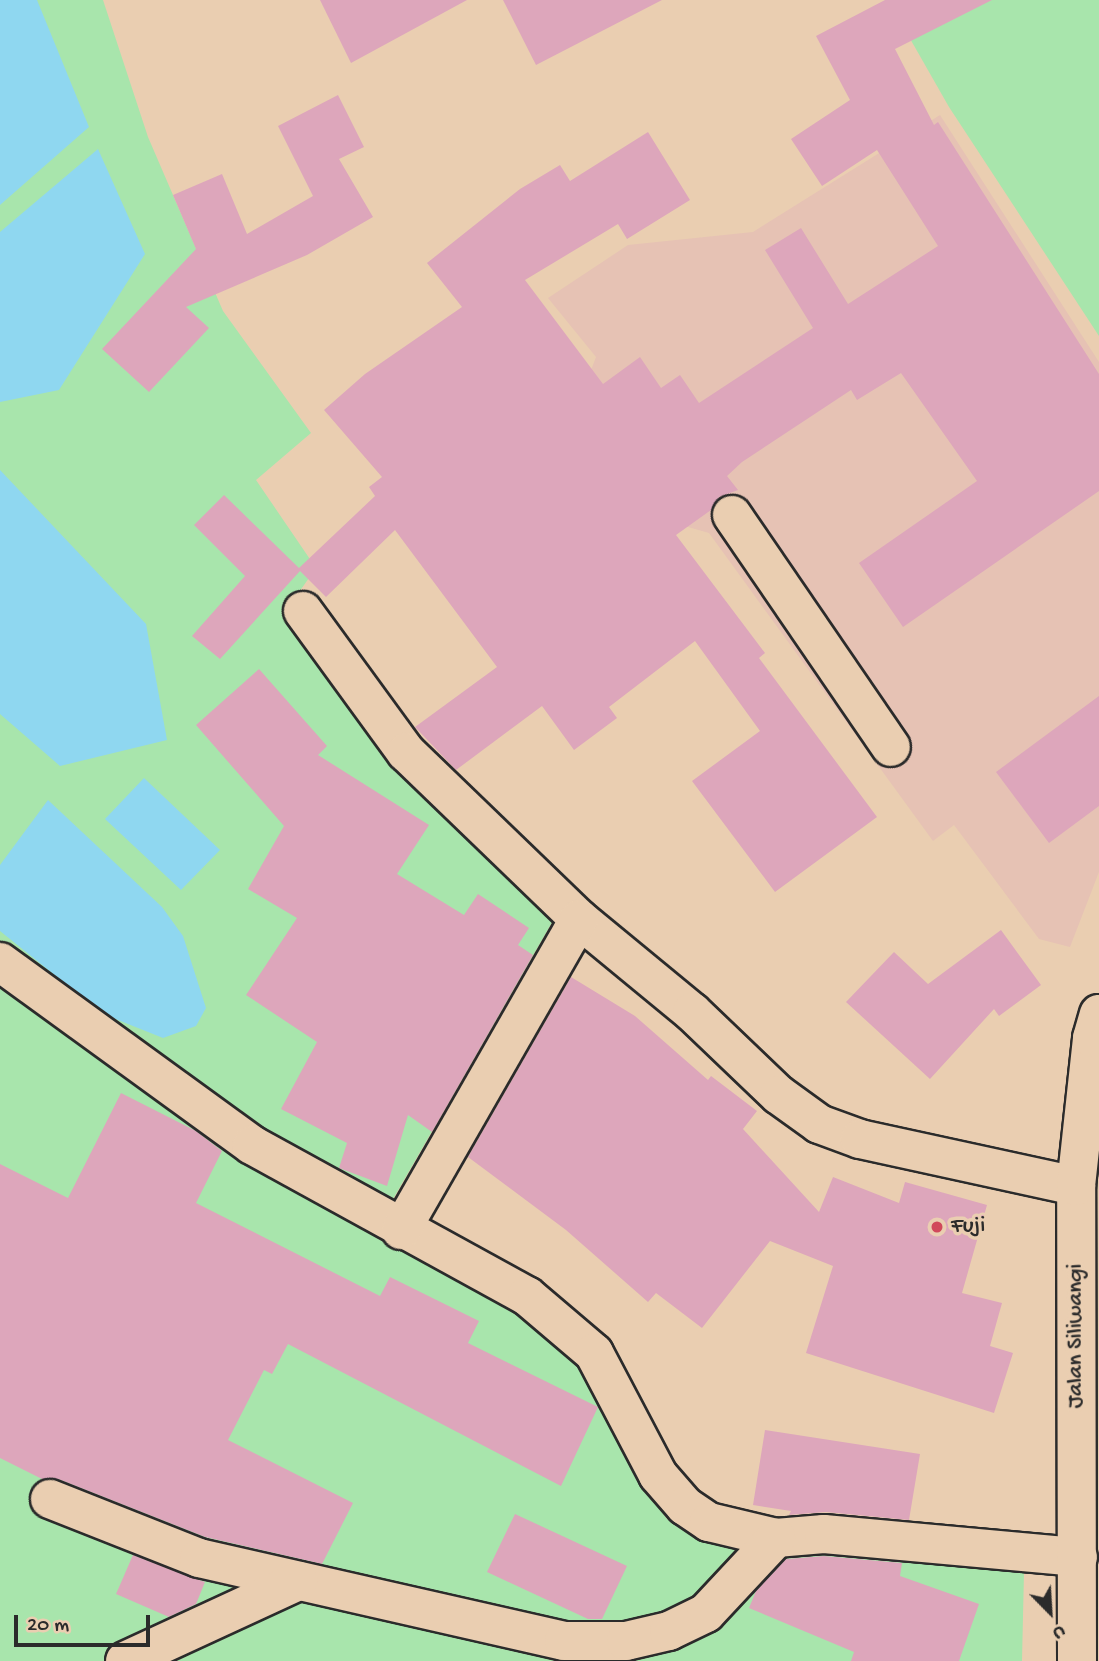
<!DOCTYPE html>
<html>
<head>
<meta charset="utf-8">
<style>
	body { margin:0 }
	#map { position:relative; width:1099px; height:1661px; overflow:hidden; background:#eaceb1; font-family:"Gochi Hand",sans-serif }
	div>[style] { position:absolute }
	.built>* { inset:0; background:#e6c2b4 }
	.green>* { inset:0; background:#a8e5ac }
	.water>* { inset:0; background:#8fd7f0 }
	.building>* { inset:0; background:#dda6bb }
	.roads { filter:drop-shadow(2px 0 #2b2b2b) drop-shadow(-2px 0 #2b2b2b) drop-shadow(0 2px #2b2b2b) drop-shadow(0 -2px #2b2b2b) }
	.minor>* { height:38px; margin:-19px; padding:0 19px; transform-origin:19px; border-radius:19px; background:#eaceb1 }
	.highway>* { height:38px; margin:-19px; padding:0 19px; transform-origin:19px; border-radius:19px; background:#eaceb1 }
	.dots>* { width:19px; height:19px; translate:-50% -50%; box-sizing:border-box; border:4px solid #eaceb1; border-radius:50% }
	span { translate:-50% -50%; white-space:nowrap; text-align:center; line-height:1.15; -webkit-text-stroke:7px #eaceb1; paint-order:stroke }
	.poi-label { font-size:23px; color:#2b2b2b }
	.left { translate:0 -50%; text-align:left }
	.street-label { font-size:23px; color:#2b2b2b }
	.north { position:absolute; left:1015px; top:1577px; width:70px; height:70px; -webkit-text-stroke:5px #eaceb1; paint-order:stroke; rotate:156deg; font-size:19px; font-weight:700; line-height:28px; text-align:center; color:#2b2b2b }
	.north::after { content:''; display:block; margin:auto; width:24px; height:32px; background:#2b2b2b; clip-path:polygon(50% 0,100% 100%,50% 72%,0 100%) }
	.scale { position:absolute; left:14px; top:1615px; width:136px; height:32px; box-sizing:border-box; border:4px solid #2b2b2b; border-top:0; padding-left:9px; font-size:21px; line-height:24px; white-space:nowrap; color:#2b2b2b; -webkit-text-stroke:5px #eaceb1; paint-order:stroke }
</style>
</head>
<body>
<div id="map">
	<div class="built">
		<i style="clip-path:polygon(940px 115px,1099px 362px,1099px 872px,1070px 947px,1039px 939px,954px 825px,933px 841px,709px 533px,681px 525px,583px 391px,596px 357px,548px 298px,628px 245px,753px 232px)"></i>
	</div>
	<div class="green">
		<i style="clip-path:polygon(0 0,103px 0,148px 137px,223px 311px,311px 433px,256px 480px,316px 568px,285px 612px,554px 919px,373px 1234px,513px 1309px,581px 1363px,639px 1480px,667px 1519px,701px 1539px,1024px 1572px,1022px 1661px,0 1661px)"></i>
		<i style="clip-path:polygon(888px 0,1099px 0,1099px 336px,949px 107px)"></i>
	</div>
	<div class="water">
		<i style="clip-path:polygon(0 0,37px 0,89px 127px,0 205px)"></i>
		<i style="clip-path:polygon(98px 149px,145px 254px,59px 390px,0 402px,0 232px)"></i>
		<i style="clip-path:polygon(0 470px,146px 624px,167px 740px,60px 766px,0 714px)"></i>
		<i style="clip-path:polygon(144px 778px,220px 850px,181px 890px,105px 819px)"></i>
		<i style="clip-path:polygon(48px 800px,162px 907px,183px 936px,206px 1008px,196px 1026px,163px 1038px,103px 1014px,0 931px,0 865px)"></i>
	</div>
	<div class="building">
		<i style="clip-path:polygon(320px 0,467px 0,351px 63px)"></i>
		<i style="clip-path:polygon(503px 0,662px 0,536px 65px)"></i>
		<i style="clip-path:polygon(885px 0,992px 0,895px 49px,934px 125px,938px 122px,1099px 374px,1099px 491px,903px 627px,859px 563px,977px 481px,901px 373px,857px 400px,851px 390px,742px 462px,727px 476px,738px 490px,719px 497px,711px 510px,676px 535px,765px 653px,759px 658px,877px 817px,775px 892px,692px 781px,760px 731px,695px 641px,609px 707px,617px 718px,574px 750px,542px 706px,456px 770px,415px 727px,497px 667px,395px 530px,326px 597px,300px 571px,220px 659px,192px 636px,245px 576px,194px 525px,224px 495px,299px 568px,375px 496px,369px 487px,382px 477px,324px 410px,365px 374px,462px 307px,427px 263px,520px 189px,560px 165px,570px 181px,648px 132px,690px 200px,627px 239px,618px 224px,525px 280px,603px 384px,640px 357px,661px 388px,680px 375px,699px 403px,813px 328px,765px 250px,801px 228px,848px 304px,938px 246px,877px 150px,822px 186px,791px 139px,850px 100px,816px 36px)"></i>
		<i style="clip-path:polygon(338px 95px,364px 147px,339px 159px,373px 217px,307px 255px,186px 307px,209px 328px,149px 392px,102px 349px,196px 249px,173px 195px,222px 174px,247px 234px,313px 196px,278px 126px)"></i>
		<i style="clip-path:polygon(259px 669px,327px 746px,318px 755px,429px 825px,397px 874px,464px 915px,478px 894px,529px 928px,518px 945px,533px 955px,432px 1132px,408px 1115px,387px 1186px,339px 1168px,347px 1143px,281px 1109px,317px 1042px,246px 995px,297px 918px,248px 889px,284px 826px,196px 725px)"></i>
		<i style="clip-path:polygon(1099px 696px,1099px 806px,1049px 843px,996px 772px)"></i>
		<i style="clip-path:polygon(1001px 930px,1041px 985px,999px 1016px,994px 1009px,930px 1079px,846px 1002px,894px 952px,928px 984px)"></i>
		<i style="clip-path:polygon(571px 977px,635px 1016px,708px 1080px,711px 1076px,757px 1111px,743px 1129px,819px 1212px,833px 1177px,899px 1203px,905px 1182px,987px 1205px,962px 1293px,1002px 1303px,990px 1346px,1013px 1353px,994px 1413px,806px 1353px,833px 1266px,770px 1241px,702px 1328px,656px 1293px,648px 1302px,566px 1230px,468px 1157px)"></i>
		<i style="clip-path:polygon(121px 1093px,196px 1131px,222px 1151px,196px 1203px,380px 1296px,390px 1277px,479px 1321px,468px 1343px,598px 1407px,561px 1486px,288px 1344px,272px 1374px,264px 1370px,228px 1440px,353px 1503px,322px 1564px,205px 1537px,58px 1479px,42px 1479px,0 1458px,0 1164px,68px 1198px)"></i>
		<i style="clip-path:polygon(765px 1430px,920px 1454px,909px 1520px,826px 1512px,789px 1515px,791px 1511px,753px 1505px)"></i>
		<i style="clip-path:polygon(515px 1514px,627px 1566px,602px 1619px,588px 1619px,487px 1572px)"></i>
		<i style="clip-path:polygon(133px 1555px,205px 1582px,196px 1604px,169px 1617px,116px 1594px)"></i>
		<i style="clip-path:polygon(824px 1556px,902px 1563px,900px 1576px,979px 1604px,959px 1661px,851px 1661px,854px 1652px,749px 1608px,756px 1591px,786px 1559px)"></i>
	</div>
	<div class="roads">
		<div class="minor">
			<i style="left:732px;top:515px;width:281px;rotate:55.6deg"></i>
			<i style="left:303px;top:611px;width:175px;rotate:53.9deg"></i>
			<i style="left:406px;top:752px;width:240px;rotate:44deg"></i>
			<i style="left:579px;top:919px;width:146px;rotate:39.5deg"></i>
			<i style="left:692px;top:1012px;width:120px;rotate:43.7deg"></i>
			<i style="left:779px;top:1095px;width:49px;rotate:35.9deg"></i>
			<i style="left:819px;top:1124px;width:44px;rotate:20.1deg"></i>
			<i style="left:860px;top:1139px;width:221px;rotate:12.3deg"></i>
			<i style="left:0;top:962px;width:311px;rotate:36deg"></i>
			<i style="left:252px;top:1145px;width:314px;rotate:28.8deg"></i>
			<i style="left:527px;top:1296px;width:88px;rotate:40.4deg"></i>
			<i style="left:594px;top:1353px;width:138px;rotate:62.3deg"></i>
			<i style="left:658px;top:1475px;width:41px;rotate:48.9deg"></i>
			<i style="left:685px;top:1506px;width:29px;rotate:34deg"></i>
			<i style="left:709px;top:1522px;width:69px;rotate:13.4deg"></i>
			<i style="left:776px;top:1538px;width:48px;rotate:-4.8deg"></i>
			<i style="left:824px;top:1534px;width:255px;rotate:5.2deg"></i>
			<i style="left:401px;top:1230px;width:358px;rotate:-60.2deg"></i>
			<i style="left:50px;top:1499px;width:160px;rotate:21.6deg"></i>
			<i style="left:199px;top:1558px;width:374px;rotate:12.8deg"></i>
			<i style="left:564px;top:1641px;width:62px"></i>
			<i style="left:626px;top:1641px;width:44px;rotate:-13.1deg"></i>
			<i style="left:669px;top:1631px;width:41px;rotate:-25.9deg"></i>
			<i style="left:706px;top:1613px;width:103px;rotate:-47deg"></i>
			<i style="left:125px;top:1661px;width:191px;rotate:-24.8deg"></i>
		</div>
		<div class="highway">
			<i style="left:1077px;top:1661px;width:475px;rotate:-90.1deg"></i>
			<i style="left:1076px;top:1186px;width:149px;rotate:-83.8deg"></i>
			<i style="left:1092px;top:1038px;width:25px;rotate:-74deg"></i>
		</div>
	</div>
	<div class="dots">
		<i style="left:937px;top:1227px;background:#d1495b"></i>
	</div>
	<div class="poi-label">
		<span class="left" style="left:951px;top:1227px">Fuji</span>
	</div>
	<div class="street-label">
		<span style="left:1077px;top:1336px;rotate:-90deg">Jalan Siliwangi</span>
	</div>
	<div class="north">U</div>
	<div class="scale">20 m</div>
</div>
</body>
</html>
